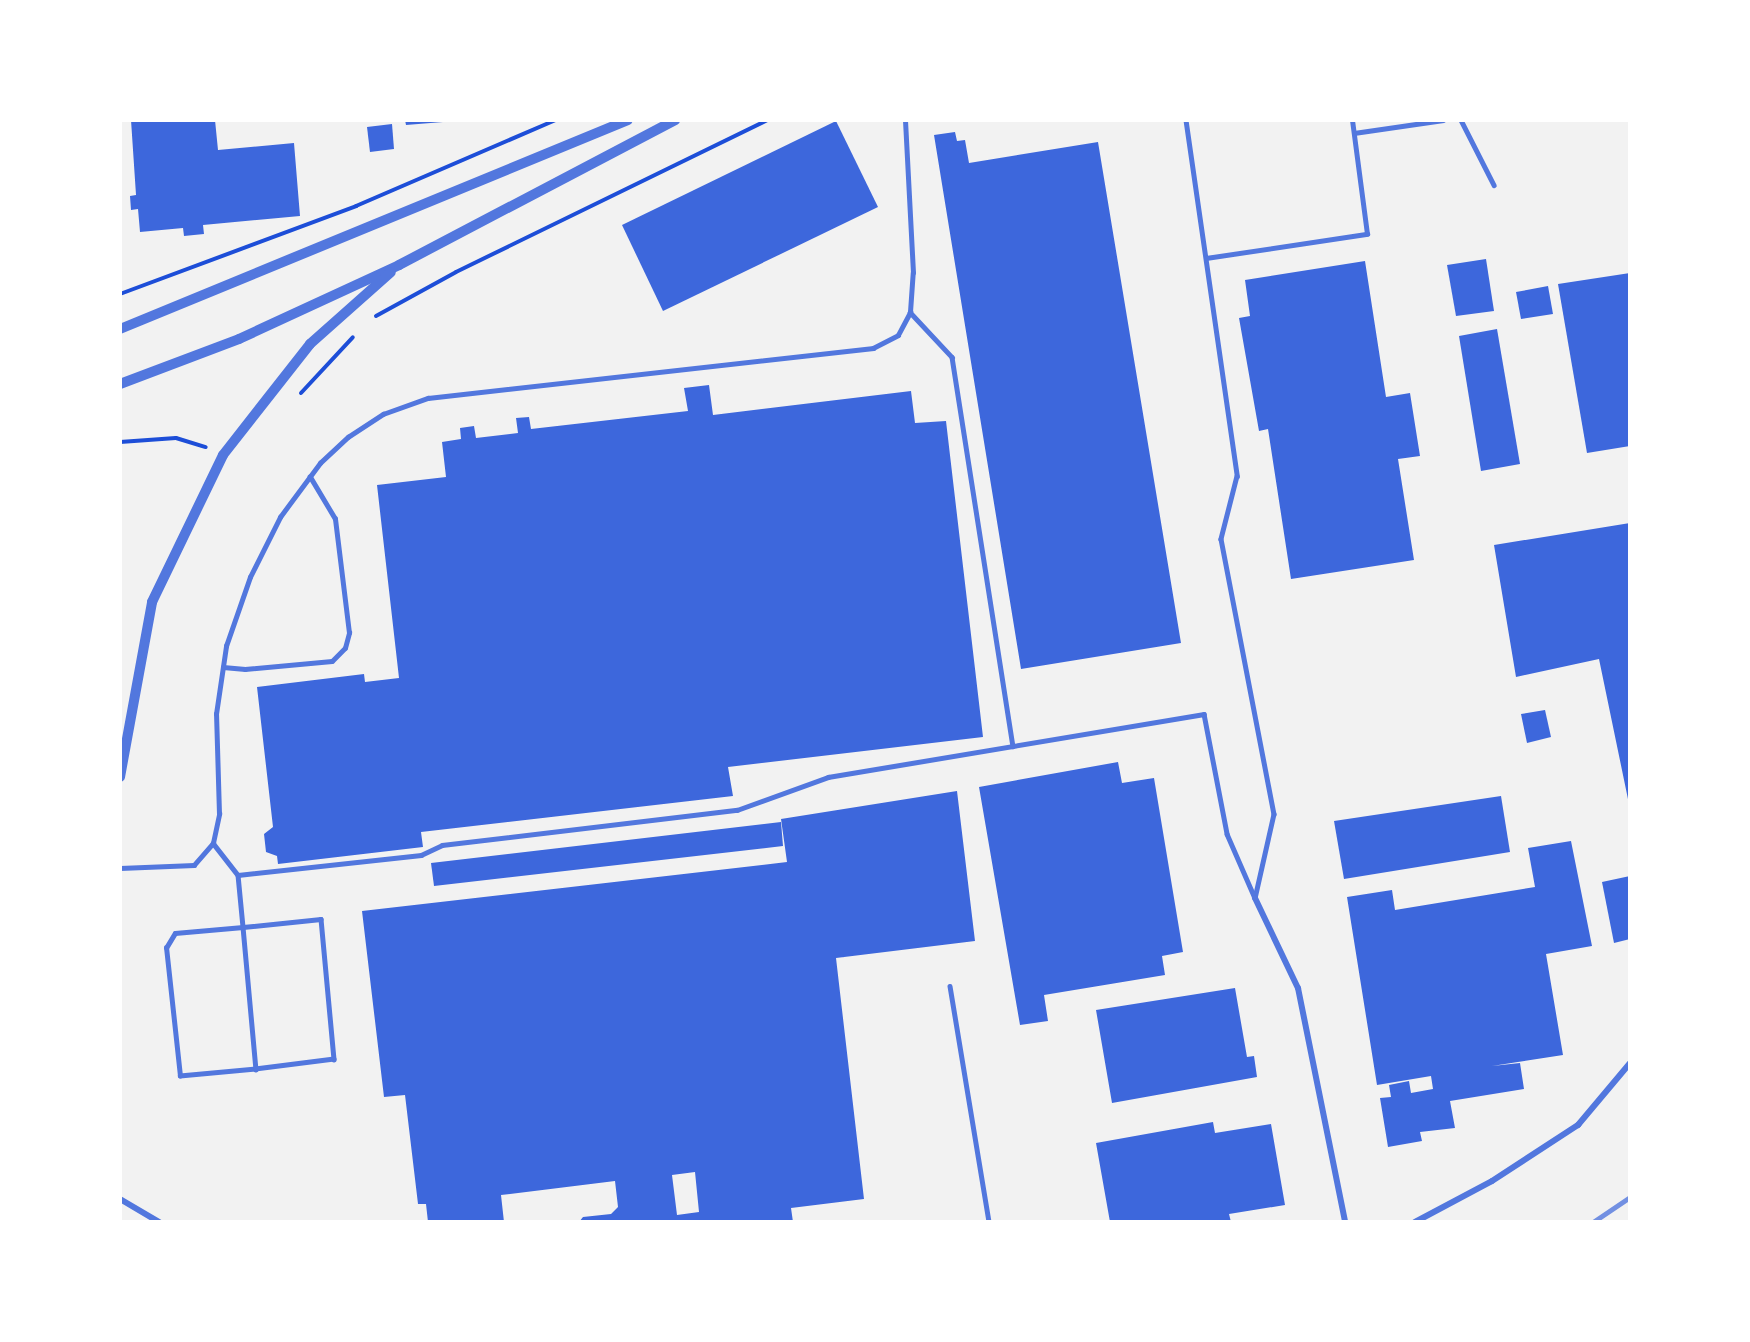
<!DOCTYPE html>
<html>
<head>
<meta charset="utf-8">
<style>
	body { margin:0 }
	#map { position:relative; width:1750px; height:1342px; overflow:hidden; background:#f2f2f2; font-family:"Exo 2",sans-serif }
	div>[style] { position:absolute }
	.building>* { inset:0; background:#3d67dc }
	.path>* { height:4px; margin:-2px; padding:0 2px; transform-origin:2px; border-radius:2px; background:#1d4ed8 }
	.service>* { height:4.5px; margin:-2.25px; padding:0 2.25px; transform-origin:2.25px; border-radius:2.25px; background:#5277de }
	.minor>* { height:6px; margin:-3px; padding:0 3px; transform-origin:3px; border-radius:3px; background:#5277de }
	.tertiary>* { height:10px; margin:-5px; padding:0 5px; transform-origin:5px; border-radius:5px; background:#5277de }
	.rail>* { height:4.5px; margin:-2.25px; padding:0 2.25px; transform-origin:2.25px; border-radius:2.25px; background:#7290e2 }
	span { translate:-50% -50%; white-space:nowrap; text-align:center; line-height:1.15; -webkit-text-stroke:4.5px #fff; paint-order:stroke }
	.frame { position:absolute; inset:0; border:122px solid #fff; pointer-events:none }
</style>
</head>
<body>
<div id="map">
	<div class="building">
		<i style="clip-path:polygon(131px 120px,215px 120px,218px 150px,294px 143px,300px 216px,203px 225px,204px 234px,184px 236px,183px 228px,140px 232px,138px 209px,131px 210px,130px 196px,136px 195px)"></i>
		<i style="clip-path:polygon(405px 120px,442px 120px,443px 122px,406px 125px)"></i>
		<i style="clip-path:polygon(836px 121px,878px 207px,663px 311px,622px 225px)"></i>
		<i style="clip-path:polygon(392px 124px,394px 149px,370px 152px,367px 127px)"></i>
		<i style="clip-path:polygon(955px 132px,957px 141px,965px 140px,969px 163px,1098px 142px,1181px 643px,1021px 669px,934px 135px)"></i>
		<i style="clip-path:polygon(1486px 259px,1494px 311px,1456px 316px,1447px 265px)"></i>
		<i style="clip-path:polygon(1365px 261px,1386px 397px,1410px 393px,1420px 456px,1398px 459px,1414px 560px,1291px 579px,1268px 429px,1259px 431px,1239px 318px,1250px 316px,1245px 280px)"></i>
		<i style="clip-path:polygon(1630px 273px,1630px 446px,1587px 453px,1558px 284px)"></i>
		<i style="clip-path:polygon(1548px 286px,1553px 314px,1521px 319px,1516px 292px)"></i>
		<i style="clip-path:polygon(1497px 329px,1520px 464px,1481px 471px,1459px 336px)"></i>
		<i style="clip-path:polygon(709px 385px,713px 415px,911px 391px,915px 423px,946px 421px,983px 737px,728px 767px,733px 796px,421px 832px,423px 847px,278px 864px,277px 856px,266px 852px,264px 834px,273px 827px,257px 687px,364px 674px,365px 682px,399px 678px,377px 485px,446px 477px,442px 442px,461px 439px,460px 428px,474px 426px,476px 438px,518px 433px,516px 418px,529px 417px,531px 429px,688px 411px,684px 388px)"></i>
		<i style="clip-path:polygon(1630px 523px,1630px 804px,1629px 804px,1599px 659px,1516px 677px,1494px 545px)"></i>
		<i style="clip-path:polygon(1545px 710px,1551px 737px,1527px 743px,1521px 714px)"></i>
		<i style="clip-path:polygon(1118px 762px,1122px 783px,1154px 778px,1183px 952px,1162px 956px,1165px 975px,1044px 995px,1048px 1021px,1020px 1025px,979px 787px)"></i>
		<i style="clip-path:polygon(evenodd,957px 791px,975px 941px,836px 958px,864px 1199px,791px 1208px,793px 1222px,579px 1222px,583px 1217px,611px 1214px,618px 1207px,615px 1181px,501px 1195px,504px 1222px,428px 1222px,426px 1204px,418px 1204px,405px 1095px,384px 1097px,362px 911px,787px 862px,781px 819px,957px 791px,695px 1172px,699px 1212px,677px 1215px,672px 1175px,695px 1172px)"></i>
		<i style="clip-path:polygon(1501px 796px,1510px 852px,1344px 879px,1334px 821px)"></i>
		<i style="clip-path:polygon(781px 822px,783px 846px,434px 886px,431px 863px)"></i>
		<i style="clip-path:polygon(1571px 841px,1592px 946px,1546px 954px,1563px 1055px,1492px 1066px,1520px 1063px,1524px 1089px,1450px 1101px,1455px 1128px,1420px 1132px,1422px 1141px,1388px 1147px,1380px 1098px,1391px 1097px,1389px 1085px,1409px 1081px,1411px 1093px,1433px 1089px,1431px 1076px,1377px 1085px,1347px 897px,1392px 890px,1395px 910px,1535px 887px,1528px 848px)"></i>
		<i style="clip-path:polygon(1630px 876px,1630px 939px,1614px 943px,1602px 882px)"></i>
		<i style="clip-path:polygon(1235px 988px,1247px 1057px,1254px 1056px,1257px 1077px,1112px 1103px,1096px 1010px)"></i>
		<i style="clip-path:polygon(1213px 1122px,1215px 1133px,1271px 1124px,1285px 1205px,1229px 1214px,1231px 1222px,1110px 1222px,1096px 1143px)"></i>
	</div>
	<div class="path">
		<i style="left:120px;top:294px;width:252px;rotate:-20.4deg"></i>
		<i style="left:356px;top:206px;width:218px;rotate:-23.3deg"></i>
		<i style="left:376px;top:316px;width:91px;rotate:-28.8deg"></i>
		<i style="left:456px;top:272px;width:346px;rotate:-26deg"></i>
		<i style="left:301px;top:393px;width:76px;rotate:-47.1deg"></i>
		<i style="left:120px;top:442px;width:56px;rotate:-4.1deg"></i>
		<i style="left:176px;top:438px;width:31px;rotate:17deg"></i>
	</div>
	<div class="service">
		<i style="left:1186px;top:120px;width:360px;rotate:81.8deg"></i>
		<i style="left:1237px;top:476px;width:65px;rotate:104.3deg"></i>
		<i style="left:1221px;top:539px;width:280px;rotate:79.1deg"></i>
		<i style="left:1274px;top:814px;width:86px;rotate:102.7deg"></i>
		<i style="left:1461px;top:120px;width:73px;rotate:63.1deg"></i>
		<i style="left:1354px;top:133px;width:90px;rotate:-8.3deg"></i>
		<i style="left:1206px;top:258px;width:163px;rotate:-8.5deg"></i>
		<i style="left:1367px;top:234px;width:115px;rotate:-97.5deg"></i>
		<i style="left:910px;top:312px;width:62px;rotate:47deg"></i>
		<i style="left:952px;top:357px;width:394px;rotate:81.1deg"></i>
		<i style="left:223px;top:667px;width:22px;rotate:5deg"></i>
		<i style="left:245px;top:669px;width:87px;rotate:-5.3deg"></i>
		<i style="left:332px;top:661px;width:18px;rotate:-45deg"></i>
		<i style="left:345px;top:648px;width:16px;rotate:-75deg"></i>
		<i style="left:349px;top:633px;width:115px;rotate:-97deg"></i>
		<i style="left:335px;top:519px;width:49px;rotate:-120.8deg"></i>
		<i style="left:213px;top:843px;width:41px;rotate:52deg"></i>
		<i style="left:238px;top:875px;width:52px;rotate:84.5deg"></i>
		<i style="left:243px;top:927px;width:143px;rotate:84.8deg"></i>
		<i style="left:256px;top:1069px;width:76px;rotate:174.7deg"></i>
		<i style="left:180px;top:1076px;width:129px;rotate:-96.2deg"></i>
		<i style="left:166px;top:948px;width:17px;rotate:-59deg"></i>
		<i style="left:175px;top:933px;width:68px;rotate:-5deg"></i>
		<i style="left:243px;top:927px;width:78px;rotate:-5.9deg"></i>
		<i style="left:321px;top:919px;width:141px;rotate:84.7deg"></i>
		<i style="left:334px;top:1059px;width:79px;rotate:172.7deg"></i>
		<i style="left:120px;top:868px;width:74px;rotate:-2.3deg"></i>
		<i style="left:194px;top:865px;width:29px;rotate:-49deg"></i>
		<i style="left:213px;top:843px;width:30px;rotate:-78deg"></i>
		<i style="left:219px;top:814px;width:100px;rotate:-91.7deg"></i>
		<i style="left:216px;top:714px;width:69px;rotate:-81.6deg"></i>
		<i style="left:226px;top:646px;width:73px;rotate:-70.8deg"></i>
		<i style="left:250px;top:577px;width:67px;rotate:-63.4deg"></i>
		<i style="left:280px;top:517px;width:67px;rotate:-53.5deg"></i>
		<i style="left:320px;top:463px;width:38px;rotate:-43deg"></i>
		<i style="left:348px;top:437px;width:42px;rotate:-33.3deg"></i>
		<i style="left:383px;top:414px;width:48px;rotate:-19.6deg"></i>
		<i style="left:428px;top:398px;width:448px;rotate:-6.4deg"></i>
		<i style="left:873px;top:348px;width:28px;rotate:-27deg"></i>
		<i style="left:898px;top:335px;width:26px;rotate:-62deg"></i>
		<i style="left:910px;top:312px;width:39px;rotate:-86deg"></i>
		<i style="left:913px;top:273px;width:153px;rotate:-93deg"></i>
		<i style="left:238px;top:875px;width:184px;rotate:-6.2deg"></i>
		<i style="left:421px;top:855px;width:23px;rotate:-25deg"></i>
		<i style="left:442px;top:845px;width:297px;rotate:-6.8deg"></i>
		<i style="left:737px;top:810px;width:97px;rotate:-19.9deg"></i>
		<i style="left:828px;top:777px;width:381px;rotate:-9.5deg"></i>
		<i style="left:1204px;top:714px;width:122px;rotate:79.1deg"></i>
		<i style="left:1227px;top:834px;width:70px;rotate:66.4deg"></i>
		<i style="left:950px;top:986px;width:239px;rotate:80.6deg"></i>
	</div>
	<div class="minor">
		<i style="left:1255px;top:898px;width:100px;rotate:64.5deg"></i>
		<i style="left:1298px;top:988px;width:239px;rotate:78.6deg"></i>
		<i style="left:120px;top:1199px;width:45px;rotate:30.5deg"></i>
		<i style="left:1415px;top:1222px;width:87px;rotate:-28deg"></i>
		<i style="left:1492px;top:1181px;width:103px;rotate:-33.1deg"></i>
		<i style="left:1578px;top:1125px;width:81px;rotate:-50deg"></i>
	</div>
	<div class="tertiary">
		<i style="left:120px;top:329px;width:549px;rotate:-22.36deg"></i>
		<i style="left:120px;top:384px;width:127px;rotate:-20.7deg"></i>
		<i style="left:239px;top:339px;width:176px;rotate:-24.8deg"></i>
		<i style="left:399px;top:265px;width:312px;rotate:-27.7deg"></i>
		<i style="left:120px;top:777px;width:178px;rotate:-79.6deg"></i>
		<i style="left:152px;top:602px;width:163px;rotate:-64.2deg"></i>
		<i style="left:223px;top:455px;width:141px;rotate:-51.9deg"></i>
		<i style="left:310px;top:344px;width:108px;rotate:-41.6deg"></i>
	</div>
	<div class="rail">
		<i style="left:1593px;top:1222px;width:45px;rotate:-34deg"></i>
	</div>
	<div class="frame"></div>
</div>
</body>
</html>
